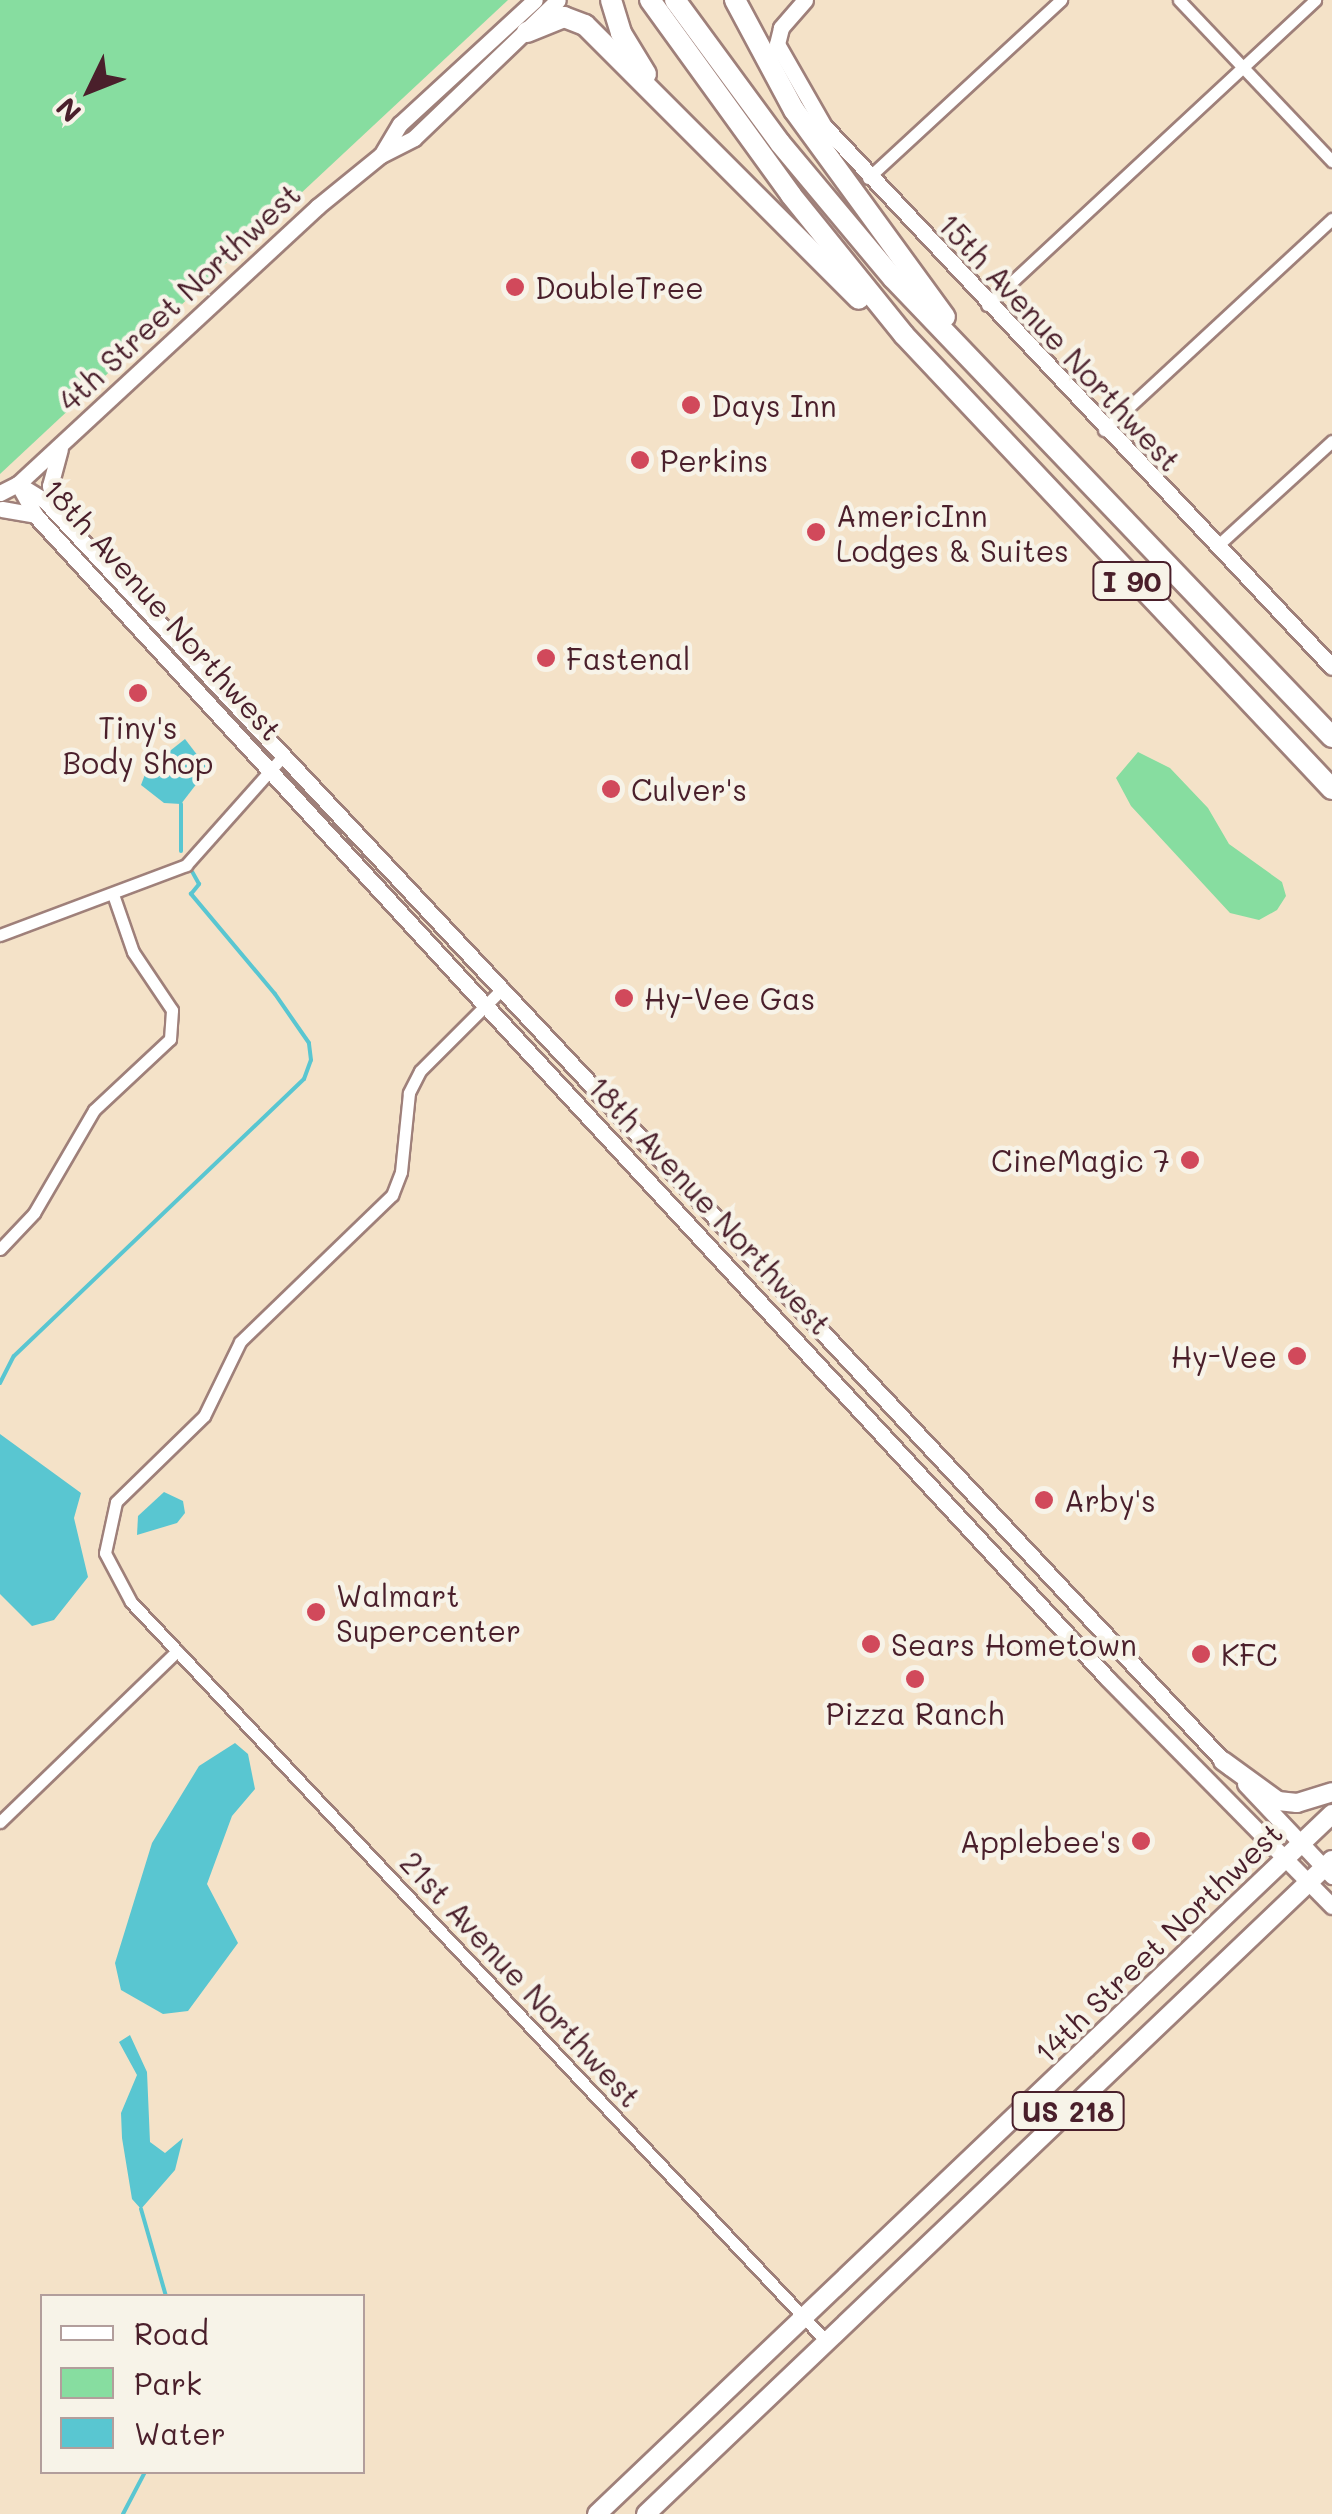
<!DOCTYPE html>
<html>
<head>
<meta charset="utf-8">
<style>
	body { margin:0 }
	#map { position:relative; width:1332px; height:2514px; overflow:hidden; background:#f4e2c8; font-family:Mali,sans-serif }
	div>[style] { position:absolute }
	.green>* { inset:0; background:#87dda0 }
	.water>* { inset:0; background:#59c6d1 }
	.stream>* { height:4px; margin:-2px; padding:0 2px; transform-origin:2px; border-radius:2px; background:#59c6d1 }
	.roads { filter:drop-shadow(2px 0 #9f807a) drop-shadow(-2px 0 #9f807a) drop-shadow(0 2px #9f807a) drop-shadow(0 -2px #9f807a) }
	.street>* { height:11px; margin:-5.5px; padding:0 5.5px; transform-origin:5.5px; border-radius:5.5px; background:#fff }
	.secondary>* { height:15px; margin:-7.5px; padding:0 7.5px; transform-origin:7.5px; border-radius:7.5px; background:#fff }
	.primary>* { height:18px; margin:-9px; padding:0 9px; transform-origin:9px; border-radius:9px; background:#fff }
	.highway>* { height:20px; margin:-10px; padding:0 10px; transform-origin:10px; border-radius:10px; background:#fff }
	.dots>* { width:28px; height:28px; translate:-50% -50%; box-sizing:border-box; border:5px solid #f7f3e8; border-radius:50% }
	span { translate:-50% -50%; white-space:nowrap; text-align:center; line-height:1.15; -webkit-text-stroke:9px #f7f3e8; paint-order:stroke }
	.shield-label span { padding:2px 8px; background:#f7f3e8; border:2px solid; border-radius:8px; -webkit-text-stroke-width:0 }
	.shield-label { font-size:28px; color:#4a1f2b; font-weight:700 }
	.poi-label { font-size:30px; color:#4a1f2b }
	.left { translate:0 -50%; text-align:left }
	.right { translate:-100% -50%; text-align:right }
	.street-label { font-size:30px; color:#4a1f2b }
	.legend { position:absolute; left:40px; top:2294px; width:325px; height:180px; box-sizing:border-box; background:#f7f3e8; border:2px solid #b29e9c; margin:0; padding:12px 18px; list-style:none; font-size:30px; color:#4a1f2b }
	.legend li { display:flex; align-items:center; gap:20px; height:50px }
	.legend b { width:50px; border:2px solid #b29e9c }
	.north { position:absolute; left:40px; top:40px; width:100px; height:100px; -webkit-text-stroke:8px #f7f3e8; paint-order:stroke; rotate:227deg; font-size:28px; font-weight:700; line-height:40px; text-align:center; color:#4a1f2b }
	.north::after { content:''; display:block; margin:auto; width:35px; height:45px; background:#4a1f2b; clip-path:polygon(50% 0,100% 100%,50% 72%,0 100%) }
</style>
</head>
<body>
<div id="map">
	<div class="green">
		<i style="clip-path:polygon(0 0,508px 0,0 474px)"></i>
		<i style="clip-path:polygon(1138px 752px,1170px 768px,1208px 808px,1229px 844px,1282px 882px,1286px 896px,1277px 910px,1259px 920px,1230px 913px,1131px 806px,1116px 778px)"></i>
	</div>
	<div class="water">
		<i style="clip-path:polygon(185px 739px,208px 769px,181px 804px,164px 803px,141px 785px,147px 769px)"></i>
		<i style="clip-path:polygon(0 1434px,81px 1493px,74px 1518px,88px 1577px,54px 1620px,32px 1626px,0 1594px)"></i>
		<i style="clip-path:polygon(164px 1492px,183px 1501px,185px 1513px,177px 1523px,137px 1535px,138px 1516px)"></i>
		<i style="clip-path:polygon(235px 1743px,248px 1754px,255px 1789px,232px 1816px,207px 1884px,238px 1943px,188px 2011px,163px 2014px,121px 1990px,115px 1963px,152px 1843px,199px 1766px)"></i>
		<i style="clip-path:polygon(130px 2035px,147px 2072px,150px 2142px,165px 2153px,183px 2138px,175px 2170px,141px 2209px,132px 2199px,122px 2138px,121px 2113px,137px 2075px,119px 2042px)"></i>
	</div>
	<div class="stream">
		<i style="left:181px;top:851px;width:47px;rotate:-90deg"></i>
		<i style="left:0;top:1383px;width:30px;rotate:-63deg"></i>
		<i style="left:14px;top:1356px;width:401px;rotate:-43.7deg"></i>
		<i style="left:304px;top:1079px;width:20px;rotate:-70deg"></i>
		<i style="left:311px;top:1060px;width:17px;rotate:-97deg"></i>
		<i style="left:309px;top:1043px;width:60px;rotate:-124.8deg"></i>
		<i style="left:275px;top:994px;width:131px;rotate:-130deg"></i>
		<i style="left:191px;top:894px;width:13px;rotate:-51deg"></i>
		<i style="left:199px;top:884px;width:13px;rotate:-119deg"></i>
		<i style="left:141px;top:2209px;width:91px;rotate:74deg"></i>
		<i style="left:123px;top:2514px;width:47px;rotate:-62.4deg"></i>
	</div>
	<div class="roads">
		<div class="street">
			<i style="left:1179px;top:0;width:222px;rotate:46.5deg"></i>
			<i style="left:868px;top:178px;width:263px;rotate:-42.7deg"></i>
			<i style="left:987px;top:305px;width:448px;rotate:-42.9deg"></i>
			<i style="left:1104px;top:430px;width:311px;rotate:-42.8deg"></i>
			<i style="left:1217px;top:546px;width:156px;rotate:-42.4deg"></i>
			<i style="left:0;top:935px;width:199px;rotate:-20.6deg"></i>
			<i style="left:186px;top:865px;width:147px;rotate:-48.3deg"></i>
			<i style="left:503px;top:988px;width:117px;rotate:135deg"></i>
			<i style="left:420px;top:1071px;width:25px;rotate:117deg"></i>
			<i style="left:409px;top:1093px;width:79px;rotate:95.8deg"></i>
			<i style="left:401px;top:1172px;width:25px;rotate:111deg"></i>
			<i style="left:392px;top:1195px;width:211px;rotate:136deg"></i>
			<i style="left:240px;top:1342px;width:82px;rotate:115.9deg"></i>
			<i style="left:204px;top:1416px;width:123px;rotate:135.7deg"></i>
			<i style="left:116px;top:1502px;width:52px;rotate:102.2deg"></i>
			<i style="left:105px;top:1553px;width:55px;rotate:62deg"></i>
			<i style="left:131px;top:1602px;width:1016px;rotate:46.76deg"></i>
			<i style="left:0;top:1249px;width:50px;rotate:-46.6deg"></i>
			<i style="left:34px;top:1213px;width:119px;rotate:-59.8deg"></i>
			<i style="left:94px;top:1110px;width:104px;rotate:-43.1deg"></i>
			<i style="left:170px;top:1039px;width:29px;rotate:-86deg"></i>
			<i style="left:172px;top:1010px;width:70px;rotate:-123.9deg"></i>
			<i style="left:133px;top:952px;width:58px;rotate:-109.1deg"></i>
			<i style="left:0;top:1822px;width:246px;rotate:-44deg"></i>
		</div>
		<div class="secondary">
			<i style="left:805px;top:0;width:37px;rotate:131deg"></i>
			<i style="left:781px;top:28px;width:16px;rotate:104deg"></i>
			<i style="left:777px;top:44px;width:95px;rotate:60.2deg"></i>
			<i style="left:824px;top:126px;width:742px;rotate:46.8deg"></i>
			<i style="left:383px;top:152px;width:33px;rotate:-59deg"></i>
			<i style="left:400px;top:124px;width:183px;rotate:-42.6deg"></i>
			<i style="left:18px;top:484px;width:35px;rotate:61deg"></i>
			<i style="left:35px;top:515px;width:665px;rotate:47.44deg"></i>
			<i style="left:485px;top:1005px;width:918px;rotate:47.25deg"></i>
			<i style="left:1108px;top:1679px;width:319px;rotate:45.4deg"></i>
			<i style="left:18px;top:484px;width:32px;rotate:32deg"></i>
			<i style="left:45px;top:501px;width:1733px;rotate:46.92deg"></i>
			<i style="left:0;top:493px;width:20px;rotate:-27deg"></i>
			<i style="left:18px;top:484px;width:408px;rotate:-42.8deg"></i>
			<i style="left:317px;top:207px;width:82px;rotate:-39.1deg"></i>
			<i style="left:381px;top:155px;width:37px;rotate:-27deg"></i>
			<i style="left:414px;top:138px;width:199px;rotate:-43.8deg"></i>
			<i style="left:2px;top:509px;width:34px;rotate:10deg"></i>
			<i style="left:55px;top:509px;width:24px;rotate:-102deg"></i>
			<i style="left:50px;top:486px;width:38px;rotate:-75deg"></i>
			<i style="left:1245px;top:1784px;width:127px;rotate:46.6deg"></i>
		</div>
		<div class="primary">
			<i style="left:1223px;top:1761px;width:68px;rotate:36deg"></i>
			<i style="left:1278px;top:1801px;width:19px;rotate:6deg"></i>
			<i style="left:1297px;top:1803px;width:37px;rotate:-17deg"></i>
			<i style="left:597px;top:2514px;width:1015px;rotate:-43.6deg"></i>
			<i style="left:646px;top:2514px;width:948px;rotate:-43.63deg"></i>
		</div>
		<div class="highway">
			<i style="left:611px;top:0;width:34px;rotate:73deg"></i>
			<i style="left:621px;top:33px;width:48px;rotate:58.6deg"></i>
			<i style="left:650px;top:0;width:241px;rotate:54.1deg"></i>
			<i style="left:791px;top:195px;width:180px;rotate:51.1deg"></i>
			<i style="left:904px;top:335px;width:624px;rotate:46.69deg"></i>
			<i style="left:675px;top:0;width:177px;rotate:53.7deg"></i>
			<i style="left:780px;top:143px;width:176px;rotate:50.1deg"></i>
			<i style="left:893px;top:278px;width:635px;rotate:46.28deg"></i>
			<i style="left:735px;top:0;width:125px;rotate:61.8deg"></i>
			<i style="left:794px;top:110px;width:256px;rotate:53.9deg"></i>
			<i style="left:527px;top:32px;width:40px;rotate:-22deg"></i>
			<i style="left:564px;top:17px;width:22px;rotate:21deg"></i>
			<i style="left:585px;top:25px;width:387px;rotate:45deg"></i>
		</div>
	</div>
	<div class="dots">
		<i style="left:515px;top:287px;background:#d1495b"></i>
		<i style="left:691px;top:405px;background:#d1495b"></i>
		<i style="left:640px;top:460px;background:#d1495b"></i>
		<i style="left:816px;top:532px;background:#d1495b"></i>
		<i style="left:546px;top:658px;background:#d1495b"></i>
		<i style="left:138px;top:693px;background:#d1495b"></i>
		<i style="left:611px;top:789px;background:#d1495b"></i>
		<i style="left:624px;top:998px;background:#d1495b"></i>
		<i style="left:1190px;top:1160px;background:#d1495b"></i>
		<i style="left:1297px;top:1356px;background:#d1495b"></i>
		<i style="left:1044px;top:1500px;background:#d1495b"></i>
		<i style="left:316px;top:1612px;background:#d1495b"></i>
		<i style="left:871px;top:1644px;background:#d1495b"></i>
		<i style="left:1201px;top:1654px;background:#d1495b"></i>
		<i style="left:915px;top:1679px;background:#d1495b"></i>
		<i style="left:1141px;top:1841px;background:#d1495b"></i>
	</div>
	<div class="shield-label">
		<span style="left:1132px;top:581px">I 90</span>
		<span style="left:1068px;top:2111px">US 218</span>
	</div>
	<div class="poi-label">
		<span class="left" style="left:535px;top:287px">DoubleTree</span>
		<span class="left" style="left:711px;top:405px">Days Inn</span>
		<span class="left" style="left:660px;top:460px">Perkins</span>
		<span class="left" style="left:836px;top:532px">AmericInn<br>Lodges &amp; Suites</span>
		<span class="left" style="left:566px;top:658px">Fastenal</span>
		<span style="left:138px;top:744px">Tiny's<br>Body Shop</span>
		<span class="left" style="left:631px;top:789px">Culver's</span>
		<span class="left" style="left:644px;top:998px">Hy-Vee Gas</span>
		<span class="right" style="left:1170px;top:1160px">CineMagic 7</span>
		<span class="right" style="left:1277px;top:1356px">Hy-Vee</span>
		<span class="left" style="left:1064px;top:1500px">Arby's</span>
		<span class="left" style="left:336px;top:1612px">Walmart<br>Supercenter</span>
		<span class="left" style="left:891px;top:1644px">Sears Hometown</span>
		<span class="left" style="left:1221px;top:1654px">KFC</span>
		<span style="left:915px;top:1713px">Pizza Ranch</span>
		<span class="right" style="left:1121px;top:1841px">Applebee's</span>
	</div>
	<div class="street-label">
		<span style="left:179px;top:297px;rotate:-43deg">4th Street Northwest</span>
		<span style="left:1060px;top:342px;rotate:47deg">15th Avenue Northwest</span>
		<span style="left:163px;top:609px;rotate:48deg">18th Avenue Northwest</span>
		<span style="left:710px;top:1205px;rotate:47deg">18th Avenue Northwest</span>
		<span style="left:1158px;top:1942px;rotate:-44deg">14th Street Northwest</span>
		<span style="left:521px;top:1979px;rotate:47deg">21st Avenue Northwest</span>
	</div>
	<ul class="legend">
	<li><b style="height:12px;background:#fff"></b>Road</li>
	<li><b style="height:28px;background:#87dda0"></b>Park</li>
	<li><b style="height:28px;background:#59c6d1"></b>Water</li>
	</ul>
	<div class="north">N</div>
</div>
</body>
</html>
